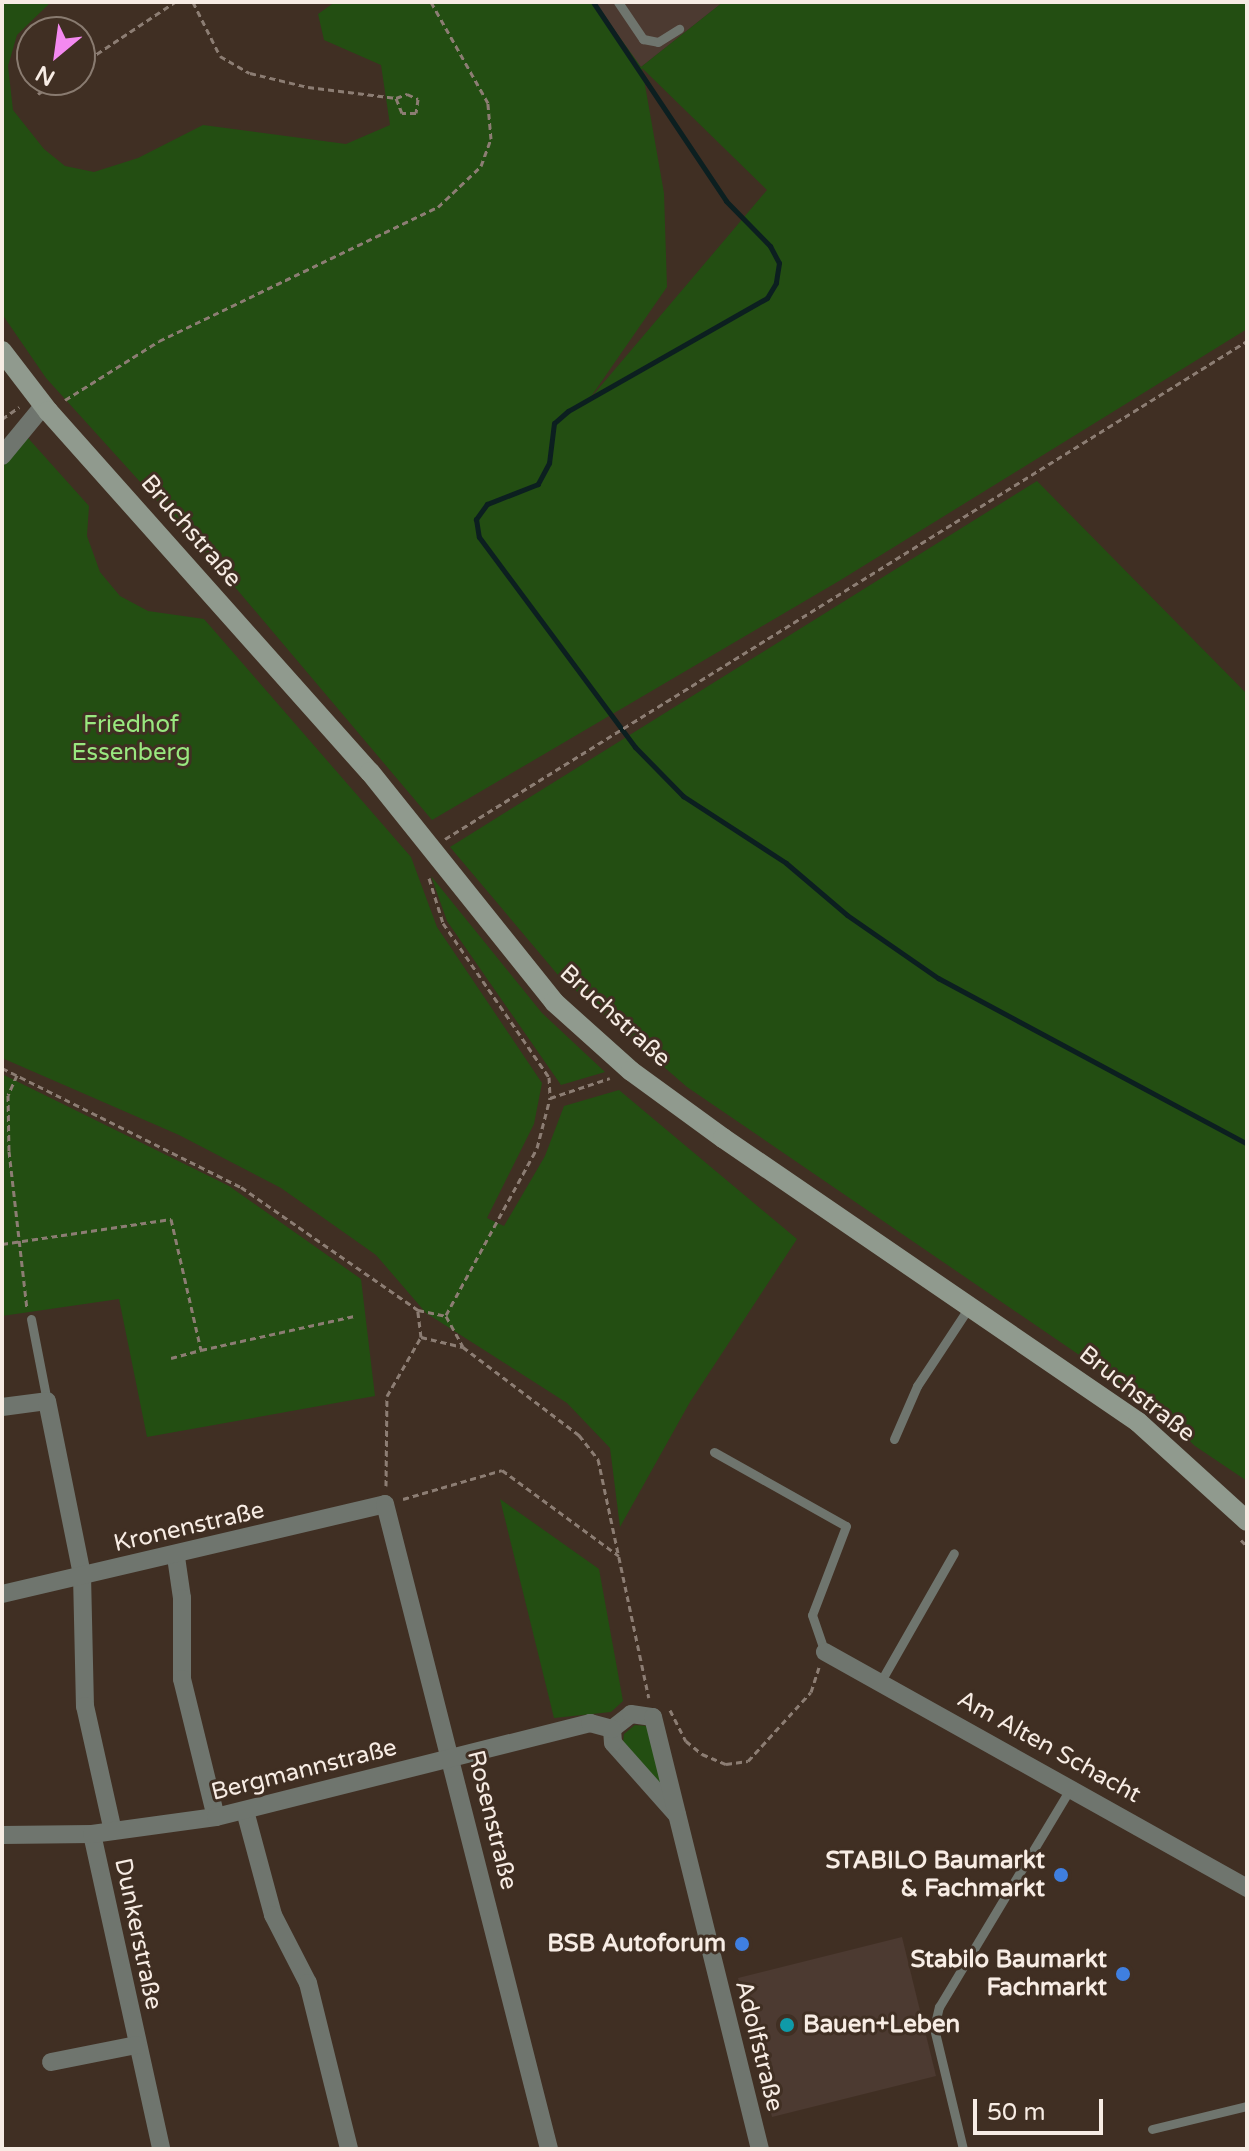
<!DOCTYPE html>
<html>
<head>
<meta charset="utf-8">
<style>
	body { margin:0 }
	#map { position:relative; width:1249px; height:2151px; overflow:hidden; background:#402f23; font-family:"Varela Round",sans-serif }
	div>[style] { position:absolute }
	.commercial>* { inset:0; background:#4c3a31 }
	.green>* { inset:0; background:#234e12 }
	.stream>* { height:5px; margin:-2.5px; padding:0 2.5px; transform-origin:2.5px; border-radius:2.5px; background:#0c1f20 }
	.path>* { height:3px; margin-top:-1.5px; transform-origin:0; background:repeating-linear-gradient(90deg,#8c7d73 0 6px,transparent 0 10px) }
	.lane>* { height:9px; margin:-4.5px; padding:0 4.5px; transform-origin:4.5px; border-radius:4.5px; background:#6f756e }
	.street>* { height:18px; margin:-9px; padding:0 9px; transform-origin:9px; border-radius:9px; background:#6f756e }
	.secondary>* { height:20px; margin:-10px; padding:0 10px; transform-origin:10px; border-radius:10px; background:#909a8e }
	.dots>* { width:22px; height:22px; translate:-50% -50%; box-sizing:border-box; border:4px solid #402f23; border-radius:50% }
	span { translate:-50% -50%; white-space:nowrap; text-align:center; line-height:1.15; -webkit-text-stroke:6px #402f23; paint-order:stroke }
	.street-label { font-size:24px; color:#f7ece4 }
	.park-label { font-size:24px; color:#99e87f }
	.poi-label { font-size:24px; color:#f7ece4; font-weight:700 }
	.right { translate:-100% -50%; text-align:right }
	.left { translate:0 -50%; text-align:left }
	.frame { position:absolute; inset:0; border:4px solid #f7ece4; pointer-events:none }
	.north { position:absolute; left:16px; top:16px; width:80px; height:80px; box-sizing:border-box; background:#402f23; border:2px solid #897b70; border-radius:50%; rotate:209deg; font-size:22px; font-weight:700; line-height:32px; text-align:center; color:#f7ece4 }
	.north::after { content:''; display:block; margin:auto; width:28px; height:36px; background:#f489f0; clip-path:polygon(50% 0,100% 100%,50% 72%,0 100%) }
	.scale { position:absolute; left:973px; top:2099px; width:130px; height:36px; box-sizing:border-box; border:4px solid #f7ece4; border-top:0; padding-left:10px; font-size:24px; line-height:28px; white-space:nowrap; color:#f7ece4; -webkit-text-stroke:6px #402f23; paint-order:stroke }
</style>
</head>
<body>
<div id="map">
	<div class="commercial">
		<i style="clip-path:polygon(594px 2px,723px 2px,641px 67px)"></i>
		<i style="clip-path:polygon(902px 1937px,936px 2076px,772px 2117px,738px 1978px)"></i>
	</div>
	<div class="green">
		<i style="clip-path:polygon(evenodd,2px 2px,51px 2px,17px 35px,8px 66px,13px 110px,44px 149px,65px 166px,94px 172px,138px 158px,203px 125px,346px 144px,390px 125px,381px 65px,324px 40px,318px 14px,335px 2px,594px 2px,641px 67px,723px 2px,1247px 2px,1247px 329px,839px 581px,432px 820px,229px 580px,46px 378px,2px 314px,2px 2px,642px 68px,767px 190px,588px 401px,667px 287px,664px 193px,642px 68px)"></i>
		<i style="clip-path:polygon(28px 438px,89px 506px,87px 536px,100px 572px,120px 596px,148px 611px,204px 619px,411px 857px,437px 927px,542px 1083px,534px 1124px,487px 1218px,504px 1226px,545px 1156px,564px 1106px,619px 1090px,797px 1239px,690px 1402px,620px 1527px,610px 1448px,567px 1403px,426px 1313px,376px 1255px,281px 1188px,179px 1135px,2px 1058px,2px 467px)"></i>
		<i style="clip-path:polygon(1037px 481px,1247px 694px,1247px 1481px,1195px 1446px,1148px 1402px,687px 1087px,558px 975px,450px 847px)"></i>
		<i style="clip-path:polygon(431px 876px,542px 1013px,605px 1072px,561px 1085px,447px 921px)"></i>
		<i style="clip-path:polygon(2px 1074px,229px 1186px,361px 1279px,375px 1396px,147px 1437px,119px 1299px,2px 1316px)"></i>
		<i style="clip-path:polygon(500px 1499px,599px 1569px,623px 1701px,611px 1712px,554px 1718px)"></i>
		<i style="clip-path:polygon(635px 1725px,647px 1726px,665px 1790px,623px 1743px,624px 1734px)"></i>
	</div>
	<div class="stream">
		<i style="left:593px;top:2px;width:239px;rotate:56.2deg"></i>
		<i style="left:726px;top:201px;width:63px;rotate:45.6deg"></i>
		<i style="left:770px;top:246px;width:19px;rotate:62deg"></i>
		<i style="left:779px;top:263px;width:20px;rotate:99deg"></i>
		<i style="left:776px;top:283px;width:17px;rotate:121deg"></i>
		<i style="left:767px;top:298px;width:229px;rotate:150.4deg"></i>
		<i style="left:568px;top:411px;width:18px;rotate:139deg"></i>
		<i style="left:554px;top:423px;width:40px;rotate:97.1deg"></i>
		<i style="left:549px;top:463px;width:24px;rotate:118deg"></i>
		<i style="left:538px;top:484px;width:55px;rotate:158.6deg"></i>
		<i style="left:487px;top:504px;width:19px;rotate:126deg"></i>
		<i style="left:476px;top:519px;width:18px;rotate:81deg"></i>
		<i style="left:479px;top:537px;width:262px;rotate:53.4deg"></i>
		<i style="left:635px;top:747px;width:69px;rotate:45.6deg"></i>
		<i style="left:683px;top:796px;width:123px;rotate:33deg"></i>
		<i style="left:786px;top:863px;width:80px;rotate:40.4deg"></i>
		<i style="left:847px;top:915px;width:111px;rotate:34.7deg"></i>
		<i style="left:938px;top:978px;width:351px;rotate:28.2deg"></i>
	</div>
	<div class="path">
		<i style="left:193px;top:2px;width:60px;rotate:63.4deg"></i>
		<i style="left:220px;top:56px;width:34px;rotate:30deg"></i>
		<i style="left:250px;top:73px;width:60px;rotate:13.6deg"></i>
		<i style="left:308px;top:87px;width:89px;rotate:7.1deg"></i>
		<i style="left:396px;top:98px;width:12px;rotate:-20deg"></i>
		<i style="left:407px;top:94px;width:12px;rotate:24deg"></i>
		<i style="left:418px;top:99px;width:14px;rotate:98deg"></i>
		<i style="left:416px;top:113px;width:14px;rotate:180deg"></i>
		<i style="left:402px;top:113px;width:16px;rotate:-112deg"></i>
		<i style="left:80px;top:65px;width:114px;rotate:-33.6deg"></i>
		<i style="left:38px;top:94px;width:24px;rotate:-35deg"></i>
		<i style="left:65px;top:400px;width:111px;rotate:-32.1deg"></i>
		<i style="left:159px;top:341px;width:310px;rotate:-25.7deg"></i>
		<i style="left:438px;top:207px;width:59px;rotate:-43.6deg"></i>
		<i style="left:481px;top:166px;width:29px;rotate:-70deg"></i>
		<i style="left:491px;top:139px;width:36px;rotate:-95deg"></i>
		<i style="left:488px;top:103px;width:116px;rotate:-119.4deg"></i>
		<i style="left:2px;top:419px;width:21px;rotate:-35deg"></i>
		<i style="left:445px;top:839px;width:944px;rotate:-31.84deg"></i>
		<i style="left:429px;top:878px;width:47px;rotate:72.7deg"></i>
		<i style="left:443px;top:923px;width:187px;rotate:55.5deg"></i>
		<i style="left:549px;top:1077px;width:21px;rotate:87deg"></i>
		<i style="left:2px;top:1068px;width:267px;rotate:26.5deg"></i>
		<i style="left:241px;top:1187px;width:216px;rotate:34.8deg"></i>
		<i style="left:418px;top:1310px;width:29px;rotate:12deg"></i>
		<i style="left:446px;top:1316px;width:35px;rotate:61deg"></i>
		<i style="left:463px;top:1347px;width:146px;rotate:37.2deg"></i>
		<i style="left:579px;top:1435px;width:31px;rotate:52deg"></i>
		<i style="left:598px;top:1459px;width:244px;rotate:78deg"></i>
		<i style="left:17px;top:1075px;width:22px;rotate:114deg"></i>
		<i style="left:8px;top:1095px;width:56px;rotate:89deg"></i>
		<i style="left:9px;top:1151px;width:158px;rotate:83.5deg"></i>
		<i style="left:2px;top:1244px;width:171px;rotate:-8.4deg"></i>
		<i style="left:171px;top:1219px;width:134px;rotate:77.1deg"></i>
		<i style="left:201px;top:1350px;width:157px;rotate:-12.5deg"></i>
		<i style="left:446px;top:1315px;width:190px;rotate:-61.4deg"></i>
		<i style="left:537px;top:1148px;width:52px;rotate:-75.4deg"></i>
		<i style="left:550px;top:1098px;width:63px;rotate:-18.4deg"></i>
		<i style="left:421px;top:1337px;width:43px;rotate:13.4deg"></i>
		<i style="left:171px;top:1358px;width:31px;rotate:-15deg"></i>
		<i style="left:386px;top:1486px;width:90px;rotate:-89.4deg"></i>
		<i style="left:387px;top:1396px;width:68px;rotate:-60deg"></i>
		<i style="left:421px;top:1337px;width:26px;rotate:-97deg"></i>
		<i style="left:403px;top:1499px;width:103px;rotate:-16.3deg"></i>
		<i style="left:502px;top:1470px;width:145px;rotate:36.3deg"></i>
		<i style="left:1241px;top:1540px;width:8px;rotate:45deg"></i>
		<i style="left:670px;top:1710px;width:35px;rotate:63deg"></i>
		<i style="left:686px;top:1741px;width:21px;rotate:39deg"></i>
		<i style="left:702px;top:1754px;width:26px;rotate:23deg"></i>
		<i style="left:726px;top:1764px;width:22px;rotate:-8deg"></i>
		<i style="left:748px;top:1761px;width:93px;rotate:-47.6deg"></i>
		<i style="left:811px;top:1692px;width:26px;rotate:-72deg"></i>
	</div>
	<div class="lane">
		<i style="left:618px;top:2px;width:45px;rotate:56deg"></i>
		<i style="left:643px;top:39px;width:15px;rotate:11deg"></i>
		<i style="left:658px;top:42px;width:25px;rotate:-32deg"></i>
		<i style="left:31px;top:1319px;width:84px;rotate:79deg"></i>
		<i style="left:894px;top:1439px;width:58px;rotate:-66.5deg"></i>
		<i style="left:917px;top:1386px;width:95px;rotate:-56.6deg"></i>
		<i style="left:714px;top:1452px;width:151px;rotate:29.3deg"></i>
		<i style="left:846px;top:1526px;width:95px;rotate:110.9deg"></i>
		<i style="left:812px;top:1615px;width:39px;rotate:71deg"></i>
		<i style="left:881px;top:1681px;width:147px;rotate:-60.3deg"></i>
		<i style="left:1152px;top:2129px;width:98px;rotate:-13.6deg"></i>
		<i style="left:963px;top:2149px;width:124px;rotate:-103.5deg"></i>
		<i style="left:934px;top:2028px;width:22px;rotate:-77deg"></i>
		<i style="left:939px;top:2007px;width:257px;rotate:-59deg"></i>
	</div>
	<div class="street">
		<i style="left:2px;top:456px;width:66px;rotate:-50.5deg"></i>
		<i style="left:2px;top:1407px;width:45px;rotate:-7.6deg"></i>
		<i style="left:47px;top:1401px;width:177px;rotate:78.6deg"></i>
		<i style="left:82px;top:1575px;width:131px;rotate:88.7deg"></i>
		<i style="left:85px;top:1706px;width:128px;rotate:77.4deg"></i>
		<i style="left:176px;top:1557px;width:41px;rotate:81.7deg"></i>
		<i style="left:182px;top:1598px;width:81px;rotate:90deg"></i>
		<i style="left:182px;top:1679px;width:142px;rotate:76.2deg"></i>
		<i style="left:2px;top:1594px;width:393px;rotate:-13.2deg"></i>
		<i style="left:385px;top:1504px;width:666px;rotate:75.73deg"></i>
		<i style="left:825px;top:1652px;width:484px;rotate:29.2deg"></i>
		<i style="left:245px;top:1811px;width:108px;rotate:74.9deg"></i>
		<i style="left:273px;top:1915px;width:76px;rotate:62.8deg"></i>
		<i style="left:308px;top:1983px;width:171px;rotate:76.1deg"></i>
		<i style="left:677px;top:1815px;width:96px;rotate:-131.6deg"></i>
		<i style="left:613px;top:1743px;width:14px;rotate:-94deg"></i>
		<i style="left:612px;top:1729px;width:24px;rotate:-38deg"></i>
		<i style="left:631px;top:1714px;width:22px;rotate:8deg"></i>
		<i style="left:653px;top:1717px;width:445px;rotate:76.1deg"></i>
		<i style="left:92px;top:1834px;width:322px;rotate:77.6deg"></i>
		<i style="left:2px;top:1835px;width:90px;rotate:-0.6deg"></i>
		<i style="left:92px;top:1834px;width:125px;rotate:-7.8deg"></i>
		<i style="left:216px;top:1817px;width:386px;rotate:-14.1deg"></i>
		<i style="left:590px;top:1723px;width:23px;rotate:15deg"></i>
		<i style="left:51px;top:2062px;width:87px;rotate:-11.3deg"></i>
	</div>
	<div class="secondary">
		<i style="left:2px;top:351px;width:76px;rotate:52.5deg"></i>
		<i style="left:48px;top:411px;width:484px;rotate:48.3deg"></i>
		<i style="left:370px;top:772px;width:295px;rotate:51.3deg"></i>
		<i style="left:554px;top:1002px;width:103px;rotate:41.9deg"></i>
		<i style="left:631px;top:1071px;width:114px;rotate:36.1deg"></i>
		<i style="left:723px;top:1138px;width:503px;rotate:34.39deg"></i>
		<i style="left:1138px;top:1422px;width:147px;rotate:42.2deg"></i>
	</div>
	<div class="dots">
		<i style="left:1061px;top:1875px;background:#3f7fe0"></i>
		<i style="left:742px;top:1944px;background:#3f7fe0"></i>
		<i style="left:1123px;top:1974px;background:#3f7fe0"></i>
		<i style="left:787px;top:2025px;background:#0f9aa8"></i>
	</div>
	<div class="street-label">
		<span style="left:191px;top:531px;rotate:49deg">Bruchstraße</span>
		<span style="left:615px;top:1016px;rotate:42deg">Bruchstraße</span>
		<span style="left:1137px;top:1394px;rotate:38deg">Bruchstraße</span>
		<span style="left:189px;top:1527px;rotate:-13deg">Kronenstraße</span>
		<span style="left:1049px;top:1747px;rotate:29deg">Am Alten Schacht</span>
		<span style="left:304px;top:1770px;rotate:-14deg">Bergmannstraße</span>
		<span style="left:492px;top:1820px;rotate:76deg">Rosenstraße</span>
		<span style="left:138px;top:1934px;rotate:78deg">Dunkerstraße</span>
		<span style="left:759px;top:2046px;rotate:76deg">Adolfstraße</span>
	</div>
	<div class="park-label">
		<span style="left:131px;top:739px">Friedhof<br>Essenberg</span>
	</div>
	<div class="poi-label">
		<span class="right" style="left:1045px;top:1875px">STABILO Baumarkt<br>&amp; Fachmarkt</span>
		<span class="right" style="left:726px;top:1944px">BSB Autoforum</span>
		<span class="right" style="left:1107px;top:1974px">Stabilo Baumarkt<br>Fachmarkt</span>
		<span class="left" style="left:803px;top:2025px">Bauen+Leben</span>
	</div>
	<div class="frame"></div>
	<div class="north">N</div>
	<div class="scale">50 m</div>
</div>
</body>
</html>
